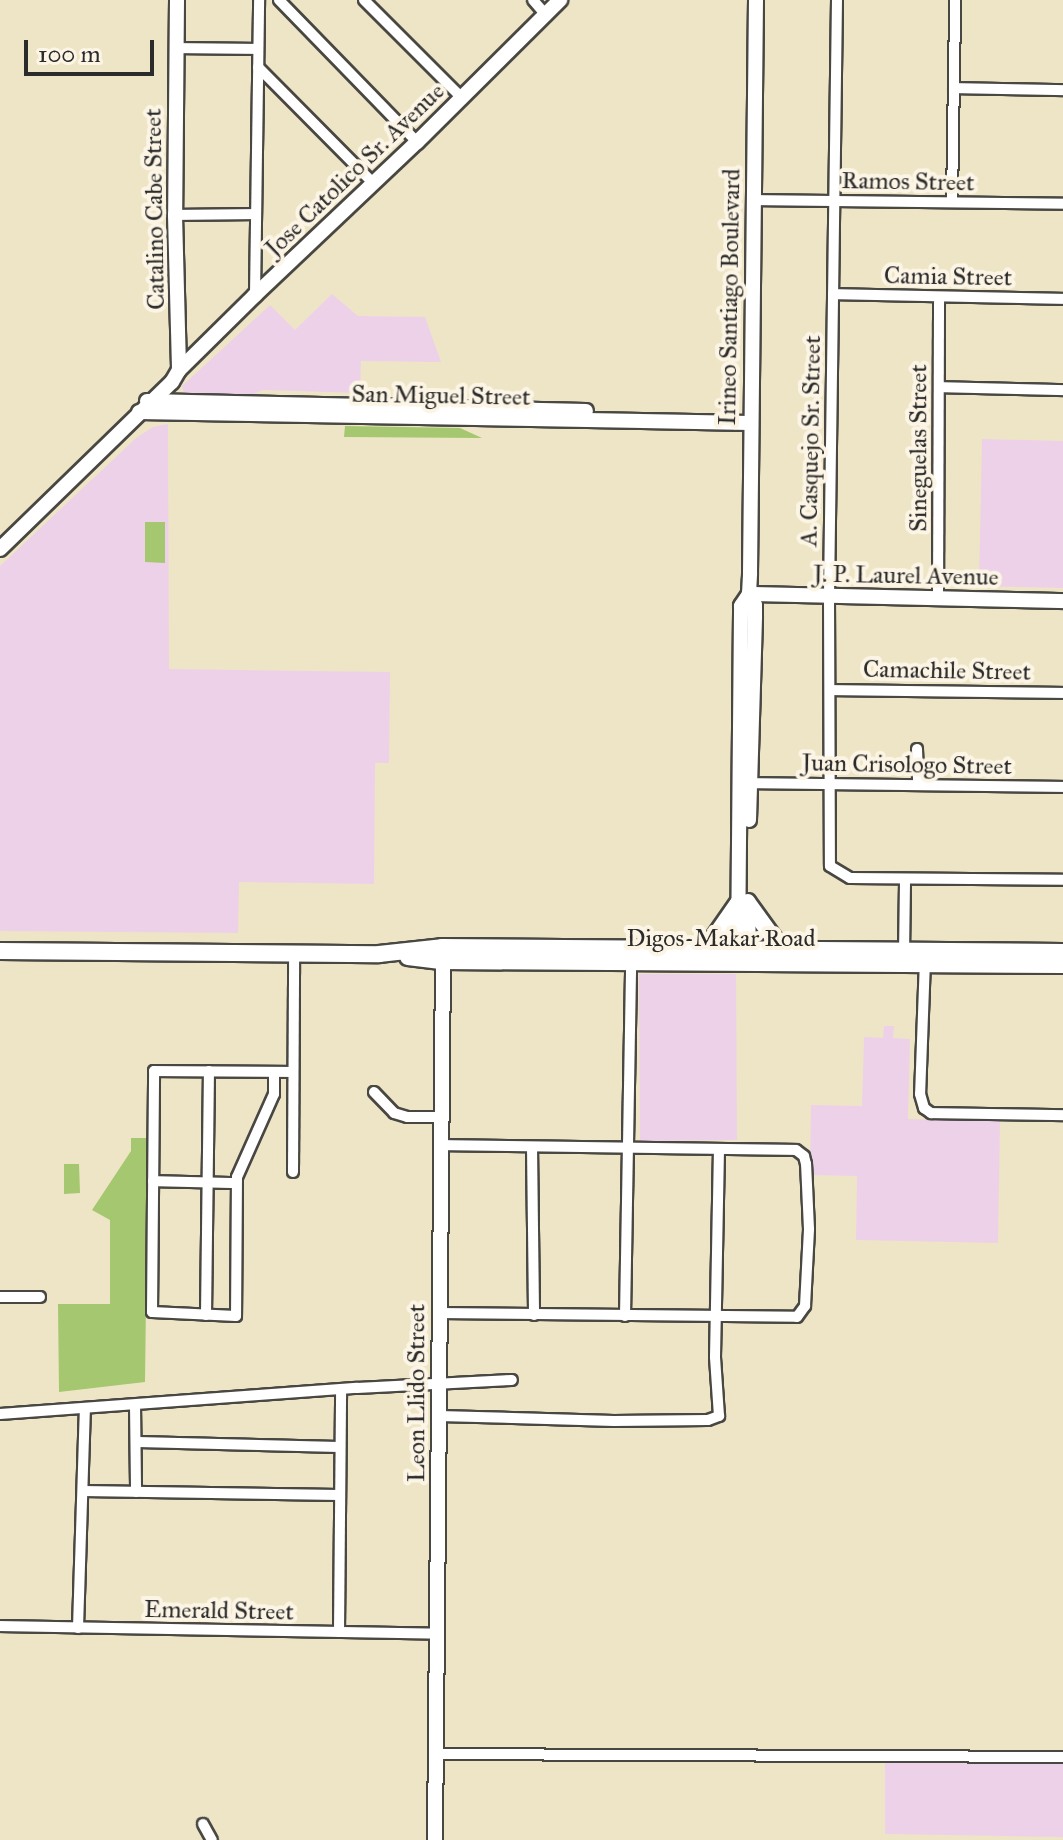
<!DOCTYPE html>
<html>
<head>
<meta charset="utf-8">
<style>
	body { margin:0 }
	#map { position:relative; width:1063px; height:1840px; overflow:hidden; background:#eee5c6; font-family:"IM FELL Great Primer",serif }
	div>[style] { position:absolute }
	.built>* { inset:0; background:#edd1e9 }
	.green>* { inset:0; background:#a4c770 }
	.roads { filter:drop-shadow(2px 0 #484742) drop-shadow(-2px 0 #484742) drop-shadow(0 2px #484742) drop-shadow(0 -2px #484742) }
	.street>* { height:10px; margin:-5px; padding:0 5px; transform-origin:5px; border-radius:5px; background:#fff }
	.secondary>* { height:14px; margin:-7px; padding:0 7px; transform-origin:7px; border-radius:7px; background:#fff }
	.primary>* { height:16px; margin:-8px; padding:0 8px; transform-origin:8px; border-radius:8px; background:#fff }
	span { translate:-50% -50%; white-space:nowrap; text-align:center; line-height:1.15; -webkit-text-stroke:8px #fcf5e5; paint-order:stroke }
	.street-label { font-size:24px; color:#2b2b2b }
	.scale { position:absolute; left:24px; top:40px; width:130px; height:36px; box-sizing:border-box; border:4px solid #2b2b2b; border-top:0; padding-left:10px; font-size:24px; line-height:28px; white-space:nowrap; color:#2b2b2b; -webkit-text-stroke:6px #fcf5e5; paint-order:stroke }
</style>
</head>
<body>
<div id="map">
	<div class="built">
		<i style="clip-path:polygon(332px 294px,358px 316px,425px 317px,441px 362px,361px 361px,360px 393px,263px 390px,251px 395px,184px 393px,182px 386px,270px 305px,295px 330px)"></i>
		<i style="clip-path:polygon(168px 424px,169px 669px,390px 672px,389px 763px,375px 763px,374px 884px,239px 882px,238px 933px,0 931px,0 566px,136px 438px,153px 427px)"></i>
		<i style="clip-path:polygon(982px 439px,1063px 441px,1063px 588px,979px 586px)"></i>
		<i style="clip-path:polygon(639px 974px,736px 974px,737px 1140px,640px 1141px)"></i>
		<i style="clip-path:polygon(884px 1026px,894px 1026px,893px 1038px,910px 1039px,908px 1119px,1000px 1121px,998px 1243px,856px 1240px,857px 1176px,810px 1175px,811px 1105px,862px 1106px,864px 1037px,883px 1038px)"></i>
		<i style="clip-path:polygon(1063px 1762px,1063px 1837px,885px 1834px,885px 1763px)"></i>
	</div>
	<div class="green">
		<i style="clip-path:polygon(345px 426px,460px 428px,482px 438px,344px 437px)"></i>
		<i style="clip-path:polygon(145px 522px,165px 522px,165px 563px,145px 562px)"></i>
		<i style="clip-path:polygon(131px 1138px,148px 1138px,145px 1382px,59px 1392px,58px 1304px,110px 1304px,110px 1220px,92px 1210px,131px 1151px)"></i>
		<i style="clip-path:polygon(64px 1164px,79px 1164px,80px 1193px,64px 1194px)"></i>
	</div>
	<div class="roads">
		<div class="street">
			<i style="left:279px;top:0;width:198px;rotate:45.8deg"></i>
			<i style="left:364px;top:0;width:139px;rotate:45deg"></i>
			<i style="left:533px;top:0;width:18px;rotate:49deg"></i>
			<i style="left:837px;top:0;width:598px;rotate:90.77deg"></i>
			<i style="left:829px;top:598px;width:268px;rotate:89.8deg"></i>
			<i style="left:830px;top:866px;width:23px;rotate:31deg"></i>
			<i style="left:850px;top:878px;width:213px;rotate:0.5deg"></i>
			<i style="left:176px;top:48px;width:82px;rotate:0.7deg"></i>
			<i style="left:258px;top:67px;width:163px;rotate:45.2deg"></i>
			<i style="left:954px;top:88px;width:109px;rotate:1.1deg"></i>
			<i style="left:753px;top:200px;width:310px;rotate:0.7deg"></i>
			<i style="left:952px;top:202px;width:202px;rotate:-89.1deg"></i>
			<i style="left:175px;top:215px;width:80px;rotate:-0.7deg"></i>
			<i style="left:833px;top:294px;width:230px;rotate:1.2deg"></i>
			<i style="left:255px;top:295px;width:295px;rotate:-89.2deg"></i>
			<i style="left:939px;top:387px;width:124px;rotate:1.4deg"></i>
			<i style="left:938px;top:599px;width:301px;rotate:-89.8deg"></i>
			<i style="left:830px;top:690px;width:233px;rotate:0.7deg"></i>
			<i style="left:917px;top:749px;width:35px;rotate:88deg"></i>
			<i style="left:745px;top:783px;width:318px;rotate:0.7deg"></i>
			<i style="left:904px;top:954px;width:74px;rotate:-89.2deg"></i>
			<i style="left:925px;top:960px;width:134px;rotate:92.1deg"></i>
			<i style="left:920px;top:1094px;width:15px;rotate:74deg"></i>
			<i style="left:924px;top:1108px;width:9px;rotate:36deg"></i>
			<i style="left:931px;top:1113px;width:132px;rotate:0.9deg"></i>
			<i style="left:274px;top:1072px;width:22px;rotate:90deg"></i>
			<i style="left:274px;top:1094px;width:91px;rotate:114deg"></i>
			<i style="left:237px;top:1177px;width:139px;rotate:90.4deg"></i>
			<i style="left:236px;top:1316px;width:84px;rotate:-177.3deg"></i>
			<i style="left:152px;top:1312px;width:241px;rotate:-89.5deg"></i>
			<i style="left:154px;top:1071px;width:139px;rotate:0.4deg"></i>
			<i style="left:374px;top:1092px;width:29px;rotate:46deg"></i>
			<i style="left:394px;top:1113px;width:14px;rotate:17deg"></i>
			<i style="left:407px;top:1117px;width:34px"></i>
			<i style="left:532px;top:1147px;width:168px;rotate:89.3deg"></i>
			<i style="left:293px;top:1172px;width:218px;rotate:-89.7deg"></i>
			<i style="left:153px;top:1181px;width:83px;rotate:1.4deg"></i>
			<i style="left:0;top:1297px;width:40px"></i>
			<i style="left:440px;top:1313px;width:357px;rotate:0.6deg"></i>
			<i style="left:797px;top:1317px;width:14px;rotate:-54deg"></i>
			<i style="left:805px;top:1306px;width:77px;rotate:-87deg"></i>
			<i style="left:809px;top:1229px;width:65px;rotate:-92.6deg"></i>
			<i style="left:806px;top:1164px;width:8px;rotate:-104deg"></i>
			<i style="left:804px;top:1156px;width:10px;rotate:-143deg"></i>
			<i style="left:796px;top:1150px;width:356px;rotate:-179.2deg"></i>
			<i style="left:206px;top:1315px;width:244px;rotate:-89.3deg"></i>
			<i style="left:625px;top:1316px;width:354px;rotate:-89deg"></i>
			<i style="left:135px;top:1405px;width:87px;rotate:89.3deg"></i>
			<i style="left:0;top:1414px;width:358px;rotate:-4.2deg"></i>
			<i style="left:357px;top:1388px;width:155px;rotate:-3deg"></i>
			<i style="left:439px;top:1416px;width:175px;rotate:1.6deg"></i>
			<i style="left:614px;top:1421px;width:94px;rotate:-0.6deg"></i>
			<i style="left:708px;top:1420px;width:12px;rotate:-20deg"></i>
			<i style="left:719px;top:1416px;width:59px;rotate:-93.9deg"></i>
			<i style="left:715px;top:1357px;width:207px;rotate:-88.9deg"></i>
			<i style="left:138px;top:1442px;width:201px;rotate:1.4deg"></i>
			<i style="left:83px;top:1491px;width:256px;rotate:0.9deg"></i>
			<i style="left:0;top:1626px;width:437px;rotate:1deg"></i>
			<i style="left:78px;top:1628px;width:220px;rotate:-88.2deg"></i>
			<i style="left:339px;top:1632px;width:243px;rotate:-89.5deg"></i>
			<i style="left:436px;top:1754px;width:627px;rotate:0.27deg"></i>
			<i style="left:203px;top:1824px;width:18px;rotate:61deg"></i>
		</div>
		<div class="secondary">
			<i style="left:177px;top:0;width:215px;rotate:90.5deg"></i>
			<i style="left:175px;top:215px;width:155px;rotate:88.5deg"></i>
			<i style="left:147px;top:401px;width:439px;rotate:1.3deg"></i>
			<i style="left:139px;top:412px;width:611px;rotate:1.03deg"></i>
			<i style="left:0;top:549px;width:240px;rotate:-44.2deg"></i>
			<i style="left:172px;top:382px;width:14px;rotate:-60deg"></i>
			<i style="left:179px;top:370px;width:107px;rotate:-44.6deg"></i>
			<i style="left:255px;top:295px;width:223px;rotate:-43.4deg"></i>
			<i style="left:417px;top:142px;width:202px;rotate:-44.8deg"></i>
			<i style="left:749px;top:594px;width:314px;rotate:1.3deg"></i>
			<i style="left:749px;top:820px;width:204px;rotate:-88.3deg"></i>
			<i style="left:755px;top:616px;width:11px;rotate:-90deg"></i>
			<i style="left:755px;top:605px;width:13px;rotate:-119deg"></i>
			<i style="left:748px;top:901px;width:59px;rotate:89deg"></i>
			<i style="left:738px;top:957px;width:351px;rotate:-89.5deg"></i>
			<i style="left:741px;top:606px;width:14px;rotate:-56deg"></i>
			<i style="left:749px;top:594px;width:21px;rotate:-87deg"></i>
			<i style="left:750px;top:573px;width:573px;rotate:-89.4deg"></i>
			<i style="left:435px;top:1840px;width:888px;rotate:-89.48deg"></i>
		</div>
		<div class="primary">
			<i style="left:748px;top:903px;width:58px;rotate:54.1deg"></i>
			<i style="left:706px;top:949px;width:56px;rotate:-55.2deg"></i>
			<i style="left:0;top:951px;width:379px;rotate:0.5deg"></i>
			<i style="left:379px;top:954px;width:63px;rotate:-6.3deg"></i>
			<i style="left:442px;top:947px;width:621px;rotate:0.46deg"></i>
			<i style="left:408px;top:957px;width:35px;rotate:7deg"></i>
			<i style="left:443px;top:961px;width:620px;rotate:0.37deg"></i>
		</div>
	</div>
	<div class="street-label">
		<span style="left:355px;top:170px;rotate:-44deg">Jose Catolico Sr. Avenue</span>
		<span style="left:908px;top:182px;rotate:1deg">Ramos Street</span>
		<span style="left:155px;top:209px;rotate:-91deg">Catalino Cabe Street</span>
		<span style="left:948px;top:277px;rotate:1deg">Camia Street</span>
		<span style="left:730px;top:297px;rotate:-89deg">Irineo Santiago Boulevard</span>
		<span style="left:441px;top:396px;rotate:1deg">San Miguel Street</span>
		<span style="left:811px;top:441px;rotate:-89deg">A. Casquejo Sr. Street</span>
		<span style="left:919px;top:448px;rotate:-90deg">Sineguelas Street</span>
		<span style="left:906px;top:576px;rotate:1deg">J. P. Laurel Avenue</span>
		<span style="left:947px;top:671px;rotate:1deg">Camachile Street</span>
		<span style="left:907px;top:765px;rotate:1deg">Juan Crisologo Street</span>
		<span style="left:721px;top:939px">Digos-Makar Road</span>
		<span style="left:417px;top:1393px;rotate:-90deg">Leon Llido Street</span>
		<span style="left:219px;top:1611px;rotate:1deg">Emerald Street</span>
	</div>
	<div class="scale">100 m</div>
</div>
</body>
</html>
